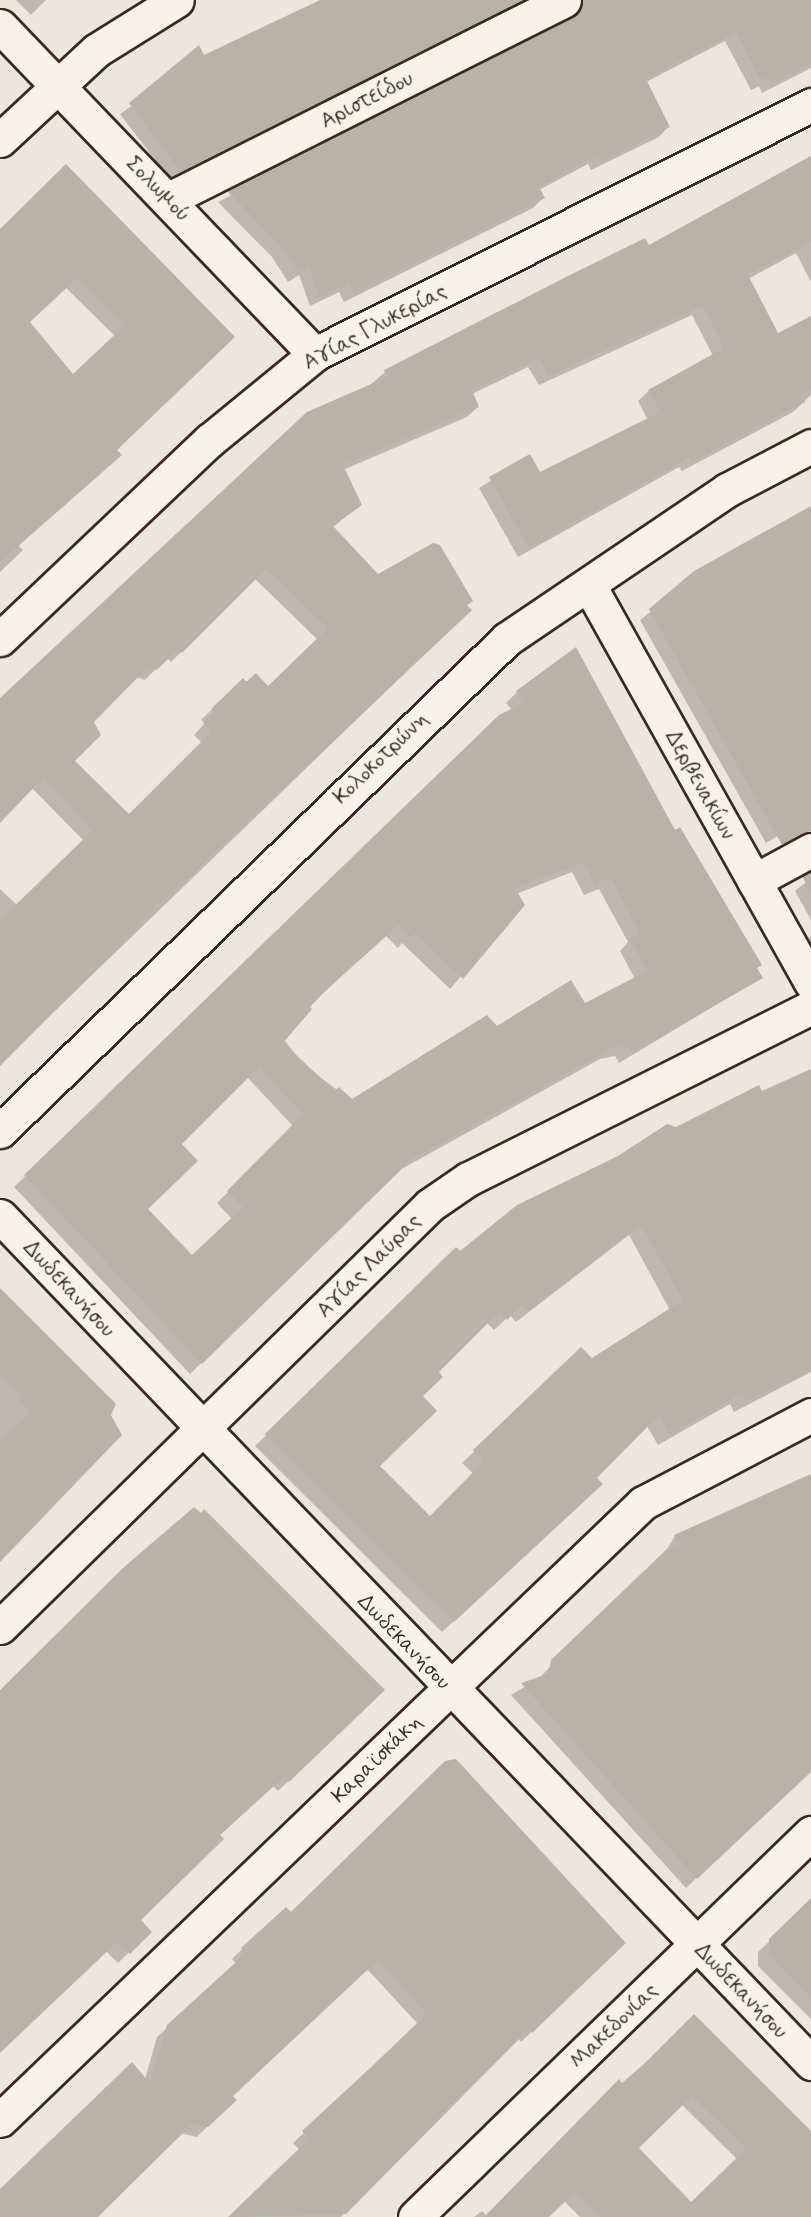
<!DOCTYPE html>
<html>
<head>
<meta charset="utf-8">
<style>
	body { margin:0 }
	#map { position:relative; width:811px; height:2217px; overflow:hidden; background:#ece7dc; font-family:Mynerve,sans-serif }
	div>[style] { position:absolute }
	.shadow>* { inset:0; background:#0003 }
	.building>* { inset:0; background:#bab2a7 }
	.roads { filter:drop-shadow(2px 0 #3b2a1e) drop-shadow(-2px 0 #3b2a1e) drop-shadow(0 2px #3b2a1e) drop-shadow(0 -2px #3b2a1e) }
	.street>* { height:33px; margin:-16.5px; padding:0 16.5px; transform-origin:16.5px; border-radius:16.5px; background:#f7f3e8 }
	span { translate:-50% -50%; white-space:nowrap; text-align:center; line-height:1.15; -webkit-text-stroke:6px #f7f3e8; paint-order:stroke }
	.street-label { font-size:21px; color:#3b2a1e }
</style>
</head>
<body>
<div id="map">
	<div class="shadow">
		<i style="clip-path:polygon(16px 0,46px 0,31px 15px)"></i>
		<i style="clip-path:polygon(325px 0,530px 0,171px 181px,120px 114px,203px 57px)"></i>
		<i style="clip-path:polygon(568px 0,811px 0,811px 68px,762px 93px,759px 86px,751px 90px,725px 41px,646px 82px,668px 127px,659px 137px,591px 170px,588px 164px,539px 190px,543px 198px,533px 208px,344px 302px,339px 292px,310px 306px,299px 275px,288px 282px,272px 257px,218px 202px,568px 21px,574px 13px)"></i>
		<i style="clip-path:polygon(evenodd,811px 156px,811px 282px,796px 253px,748px 279px,777px 335px,811px 317px,811px 395px,793px 412px,682px 471px,679px 467px,518px 557px,479px 488px,529px 456px,539px 474px,648px 420px,638px 401px,649px 391px,713px 356px,692px 315px,539px 385px,528px 367px,472px 394px,478px 407px,467px 417px,343px 470px,360px 505px,333px 527px,377px 576px,471px 601px,466px 606px,470px 610px,0 1064px,0 889px,17px 905px,84px 841px,32px 788px,0 822px,0 701px,385px 372px,648px 247px,811px 156px,255px 579px,318px 640px,268px 688px,243px 680px,201px 720px,205px 723px,194px 735px,202px 743px,129px 816px,73px 761px,92px 721px,136px 677px,145px 680px,167px 658px,171px 662px,255px 579px)"></i>
		<i style="clip-path:polygon(evenodd,0 230px,233px 337px,18px 545px,23px 550px,0 572px,0 230px,66px 288px,115px 336px,73px 376px,28px 323px,66px 288px)"></i>
		<i style="clip-path:polygon(811px 507px,811px 816px,766px 843px,640px 620px,723px 555px)"></i>
		<i style="clip-path:polygon(evenodd,576px 650px,699px 931px,761px 978px,619px 1063px,615px 1056px,600px 1059px,398px 1171px,190px 1374px,14px 1187px,512px 710px,506px 703px,517px 692px,576px 650px,572px 872px,584px 895px,599px 889px,628px 942px,620px 951px,635px 979px,585px 1005px,497px 1028px,352px 1101px,304px 1065px,282px 1037px,358px 956px,361px 959px,386px 936px,398px 948px,402px 943px,450px 989px,523px 905px,516px 894px,572px 872px,576px 650px,247px 1077px,293px 1126px,217px 1203px,232px 1219px,192px 1257px,146px 1209px,180px 1144px,247px 1077px)"></i>
		<i style="clip-path:polygon(811px 878px,811px 920px,795px 891px)"></i>
		<i style="clip-path:polygon(811px 936px,811px 955px,804px 943px)"></i>
		<i style="clip-path:polygon(evenodd,811px 1069px,811px 1372px,734px 1412px,730px 1404px,658px 1445px,647px 1426px,595px 1478px,589px 1496px,442px 1632px,255px 1446px,456px 1249px,459px 1253px,676px 1129px,811px 1069px,629px 1235px,670px 1310px,591px 1360px,581px 1349px,462px 1463px,474px 1474px,430px 1518px,378px 1466px,437px 1372px,487px 1323px,494px 1330px,510px 1315px,516px 1322px,629px 1235px)"></i>
		<i style="clip-path:polygon(0 1290px,115px 1404px,0 1559px)"></i>
		<i style="clip-path:polygon(811px 1485px,811px 1767px,686px 1888px,511px 1695px,539px 1678px,666px 1551px,675px 1536px)"></i>
		<i style="clip-path:polygon(0 1690px,383px 1690px,278px 1791px,273px 1786px,219px 1836px,139px 1921px,150px 1932px,118px 1963px,106px 1951px,0 2051px)"></i>
		<i style="clip-path:polygon(811px 1902px,811px 2019px,758px 1966px,758px 1952px)"></i>
		<i style="clip-path:polygon(291px 1914px,624px 1943px,521px 2042px,518px 2038px,341px 2217px,229px 2217px,300px 2150px,293px 2143px,417px 2023px,367px 1969px,231px 2096px,234px 2100px,197px 2137px,180px 2133px,91px 2217px,0 2217px,0 2190px,145px 2079px,157px 2037px,237px 1964px,232px 1959px,242px 1949px)"></i>
		<i style="clip-path:polygon(evenodd,644px 2066px,811px 2132px,811px 2217px,580px 2217px,564px 2201px,547px 2217px,488px 2217px,644px 2066px,681px 2104px,737px 2159px,691px 2204px,637px 2148px,681px 2104px)"></i>
		<i style="clip-path:polygon(482px 2211px,488px 2217px,474px 2217px)"></i>
	</div>
	<div class="building">
		<i style="clip-path:polygon(320px 0,522px 0,181px 172px,129px 103px,199px 45px,204px 55px)"></i>
		<i style="clip-path:polygon(583px 0,811px 0,811px 64px,773px 84px,769px 77px,761px 81px,736px 32px,646px 79px,670px 127px,602px 161px,598px 155px,539px 187px,545px 198px,354px 293px,349px 283px,320px 298px,309px 267px,299px 273px,282px 247px,227px 191px,572px 17px)"></i>
		<i style="clip-path:polygon(evenodd,811px 156px,811px 242px,748px 275px,778px 333px,811px 316px,811px 390px,801px 395px,805px 402px,692px 462px,690px 457px,529px 548px,489px 477px,530px 454px,540px 472px,660px 412px,648px 390px,724px 348px,703px 306px,549px 376px,539px 358px,472px 390px,479px 407px,343px 465px,362px 505px,333px 526px,378px 574px,433px 543px,440px 545px,473px 601px,467px 605px,472px 610px,161px 904px,0 1066px,0 920px,93px 830px,43px 778px,0 823px,0 698px,307px 412px,387px 377px,384px 370px,566px 277px,645px 238px,649px 245px,811px 156px,266px 569px,328px 628px,268px 686px,256px 673px,246px 682px,243px 678px,211px 709px,215px 712px,203px 723px,211px 732px,129px 814px,75px 761px,101px 735px,94px 722px,148px 667px,157px 670px,178px 649px,182px 653px,266px 569px)"></i>
		<i style="clip-path:polygon(evenodd,66px 164px,235px 337px,117px 450px,122px 455px,0 562px,0 229px,66px 164px,77px 278px,125px 325px,73px 374px,30px 322px,77px 278px)"></i>
		<i style="clip-path:polygon(811px 506px,811px 831px,782px 845px,649px 609px,694px 571px)"></i>
		<i style="clip-path:polygon(evenodd,576px 647px,675px 830px,680px 827px,762px 965px,757px 968px,763px 978px,631px 1053px,627px 1046px,613px 1048px,411px 1160px,202px 1364px,24px 1175px,499px 715px,525px 702px,516px 691px,576px 647px,584px 862px,595px 884px,611px 878px,640px 933px,630px 938px,647px 971px,585px 1003px,571px 980px,497px 1026px,487px 1015px,352px 1099px,339px 1087px,335px 1091px,283px 1043px,312px 1009px,309px 1006px,398px 925px,410px 938px,415px 933px,463px 979px,525px 905px,515px 888px,584px 862px,576px 647px,259px 1067px,303px 1114px,227px 1191px,243px 1207px,192px 1255px,148px 1209px,198px 1161px,182px 1144px,259px 1067px)"></i>
		<i style="clip-path:polygon(811px 871px,811px 893px,802px 876px)"></i>
		<i style="clip-path:polygon(evenodd,811px 1069px,811px 1371px,746px 1401px,742px 1393px,670px 1435px,659px 1415px,597px 1478px,603px 1484px,454px 1622px,265px 1434px,456px 1247px,460px 1251px,517px 1205px,618px 1156px,667px 1124px,676px 1127px,759px 1085px,763px 1093px,811px 1069px,641px 1225px,683px 1300px,592px 1358px,581px 1347px,473px 1450px,484px 1461px,430px 1516px,380px 1466px,437px 1411px,423px 1396px,443px 1377px,439px 1372px,499px 1312px,507px 1320px,522px 1305px,528px 1311px,641px 1225px)"></i>
		<i style="clip-path:polygon(0 1288px,116px 1404px,111px 1415px,122px 1435px,0 1562px,0 1441px,30px 1412px,19px 1401px,23px 1397px,0 1376px)"></i>
		<i style="clip-path:polygon(811px 1474px,811px 1772px,697px 1879px,521px 1683px,548px 1674px,551px 1660px,669px 1547px,678px 1545px,674px 1535px)"></i>
		<i style="clip-path:polygon(194px 1507px,201px 1513px,204px 1509px,385px 1690px,289px 1782px,284px 1777px,220px 1835px,224px 1839px,141px 1920px,152px 1932px,130px 1954px,117px 1942px,0 2053px,0 1690px,124px 1567px)"></i>
		<i style="clip-path:polygon(456px 1759px,626px 1943px,532px 2033px,529px 2029px,346px 2214px,228px 2217px,309px 2139px,302px 2131px,421px 2021px,426px 2012px,378px 1960px,233px 2096px,237px 2100px,208px 2127px,192px 2124px,98px 2217px,0 2217px,0 2189px,132px 2062px,150px 2083px,167px 2025px,246px 1953px,241px 1948px,286px 1907px,291px 1912px,445px 1761px)"></i>
		<i style="clip-path:polygon(811px 1898px,811px 1998px,769px 1955px,769px 1939px)"></i>
		<i style="clip-path:polygon(evenodd,694px 2014px,811px 2131px,811px 2217px,600px 2217px,575px 2192px,549px 2217px,484px 2217px,619px 2079px,622px 2083px,644px 2064px,694px 2014px,692px 2096px,746px 2149px,691px 2202px,639px 2148px,692px 2096px)"></i>
	</div>
	<div class="roads">
		<div class="street">
			<i style="left:0;top:26px;width:455px;rotate:46.2deg"></i>
			<i style="left:0;top:140px;width:132px;rotate:-42.9deg"></i>
			<i style="left:97px;top:50px;width:94px;rotate:-32deg"></i>
			<i style="left:169px;top:199px;width:442px;rotate:-26.7deg"></i>
			<i style="left:590px;top:587px;width:453px;rotate:60.8deg"></i>
			<i style="left:0;top:639px;width:289px;rotate:-43.5deg"></i>
			<i style="left:210px;top:440px;width:136px;rotate:-39.3deg"></i>
			<i style="left:315px;top:354px;width:555px;rotate:-26.66deg"></i>
			<i style="left:754px;top:881px;width:65px;rotate:-28.5deg"></i>
			<i style="left:0;top:1131px;width:706px;rotate:-44.14deg"></i>
			<i style="left:507px;top:639px;width:266px;rotate:-34.1deg"></i>
			<i style="left:727px;top:490px;width:95px;rotate:-27.6deg"></i>
			<i style="left:0;top:1216px;width:1173px;rotate:46.24deg"></i>
			<i style="left:0;top:1627px;width:602px;rotate:-44.46deg"></i>
			<i style="left:430px;top:1205px;width:46px;rotate:-34.4deg"></i>
			<i style="left:468px;top:1179px;width:384px;rotate:-26.6deg"></i>
			<i style="left:0;top:2120px;width:891px;rotate:-43.82deg"></i>
			<i style="left:643px;top:1503px;width:190px;rotate:-27.6deg"></i>
			<i style="left:415px;top:2217px;width:552px;rotate:-44.12deg"></i>
		</div>
	</div>
	<div class="street-label">
		<span style="left:367px;top:100px;rotate:-27deg">Αριστείδου</span>
		<span style="left:158px;top:189px;rotate:46deg">Σολωμού</span>
		<span style="left:375px;top:327px;rotate:-28deg">Αγίας Γλυκερίας</span>
		<span style="left:381px;top:758px;rotate:-44deg">Κολοκοτρώνη</span>
		<span style="left:700px;top:785px;rotate:61deg">Δερβενακίων</span>
		<span style="left:369px;top:1266px;rotate:-45deg">Αγίας Λαύρας</span>
		<span style="left:69px;top:1289px;rotate:47deg">Δωδεκανήσου</span>
		<span style="left:404px;top:1642px;rotate:46deg">Δωδεκανήσου</span>
		<span style="left:377px;top:1759px;rotate:-44deg">Καραϊσκάκη</span>
		<span style="left:741px;top:1991px;rotate:46deg">Δωδεκανήσου</span>
		<span style="left:614px;top:2026px;rotate:-44deg">Μακεδονίας</span>
	</div>
</div>
</body>
</html>
